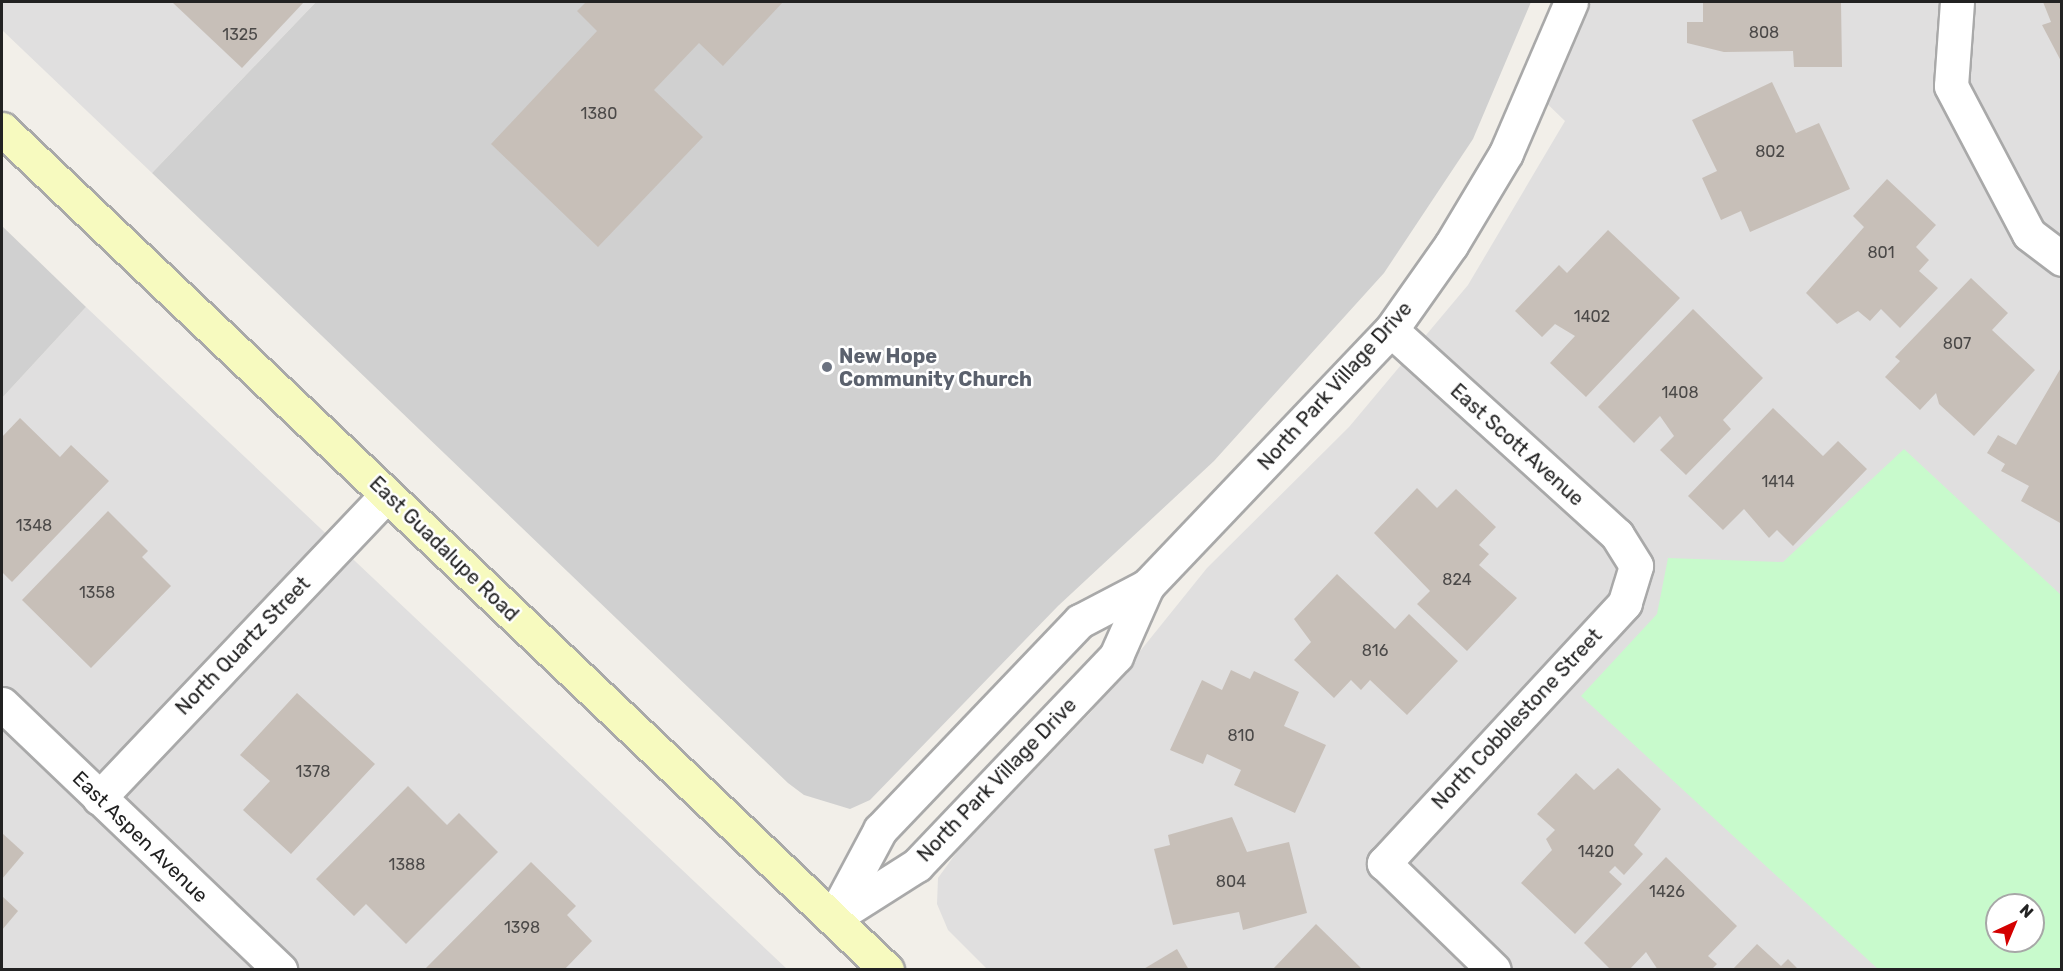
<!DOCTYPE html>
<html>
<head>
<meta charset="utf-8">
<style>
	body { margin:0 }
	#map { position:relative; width:2063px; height:971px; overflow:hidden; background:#f2efe9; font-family:Rubik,sans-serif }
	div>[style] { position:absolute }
	.residential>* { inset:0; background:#e0dfdf }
	.religious>* { inset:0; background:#d0d0d0 }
	.park>* { inset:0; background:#c8facc }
	.building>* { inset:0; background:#c7bfb8 }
	.roads { filter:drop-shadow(2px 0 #a9a9a9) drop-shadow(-2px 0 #a9a9a9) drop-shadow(0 2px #a9a9a9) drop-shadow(0 -2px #a9a9a9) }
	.minor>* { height:33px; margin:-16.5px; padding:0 16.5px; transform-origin:16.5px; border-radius:16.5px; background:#fff }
	.tertiary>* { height:33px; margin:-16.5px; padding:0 16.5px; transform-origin:16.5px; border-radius:16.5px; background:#fff }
	.secondary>* { height:33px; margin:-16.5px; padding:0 16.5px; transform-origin:16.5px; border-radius:16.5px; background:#f7fabf }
	.dots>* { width:16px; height:16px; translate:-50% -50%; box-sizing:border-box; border:3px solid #fff; border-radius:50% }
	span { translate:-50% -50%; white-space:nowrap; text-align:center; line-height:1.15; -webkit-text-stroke:5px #fff; paint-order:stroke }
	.number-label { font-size:16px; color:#4b4948 }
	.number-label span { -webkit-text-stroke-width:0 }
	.worship-label { font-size:20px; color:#5b616d; font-weight:700 }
	.left { translate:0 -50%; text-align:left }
	.street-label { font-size:20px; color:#222 }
	.frame { position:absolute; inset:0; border:3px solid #222; pointer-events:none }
	.north { position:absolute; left:1985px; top:893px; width:60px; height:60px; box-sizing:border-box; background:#fff; border:2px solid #a7a7a7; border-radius:50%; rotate:44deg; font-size:16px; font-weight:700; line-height:24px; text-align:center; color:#222 }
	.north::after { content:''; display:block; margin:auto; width:21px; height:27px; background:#d40000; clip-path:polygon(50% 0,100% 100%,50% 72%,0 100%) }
</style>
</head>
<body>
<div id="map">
	<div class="residential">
		<i style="clip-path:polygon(2px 2px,316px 2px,152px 173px,2px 30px)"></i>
		<i style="clip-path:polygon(evenodd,1571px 2px,2061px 2px,2061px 969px,987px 969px,948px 930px,937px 904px,938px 878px,959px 849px,1091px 712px,1207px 568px,1349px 427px,1468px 285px,1565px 121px,1534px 91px,1571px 2px,1997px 905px,2033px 905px,2033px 941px,1997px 941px,1997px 905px)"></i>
		<i style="clip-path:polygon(86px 307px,787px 969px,2px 969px,2px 398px)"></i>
	</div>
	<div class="religious">
		<i style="clip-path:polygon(316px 2px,1531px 2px,1473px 139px,1384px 273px,1214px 461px,1058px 606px,870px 800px,850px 809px,804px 795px,788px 783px,152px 173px)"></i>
		<i style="clip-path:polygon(2px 226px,86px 307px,2px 398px)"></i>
	</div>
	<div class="park">
		<i style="clip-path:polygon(evenodd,1904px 449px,2061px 595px,2061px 969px,1878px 969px,1581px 696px,1657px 614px,1668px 558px,1783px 562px,1904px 449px,1997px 905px,2033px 905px,2033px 941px,1997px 941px,1997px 905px)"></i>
	</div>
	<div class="building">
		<i style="clip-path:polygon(172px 2px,304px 2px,242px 68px)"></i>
		<i style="clip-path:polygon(586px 2px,783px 2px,723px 66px,699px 43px,654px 90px,703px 137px,598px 247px,491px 144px,597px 31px,577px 11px)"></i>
		<i style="clip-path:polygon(1725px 2px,1841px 2px,1842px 67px,1794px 67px,1793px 51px,1724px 52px,1687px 43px,1687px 22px,1703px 22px,1703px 3px)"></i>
		<i style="clip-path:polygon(2043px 2px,2062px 2px,2062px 63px,2042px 25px,2051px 22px)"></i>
		<i style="clip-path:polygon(1772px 82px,1796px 133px,1819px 123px,1850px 189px,1750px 232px,1741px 211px,1721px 220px,1702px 178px,1717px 171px,1692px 120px)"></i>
		<i style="clip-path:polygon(1887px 179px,1936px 225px,1916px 247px,1929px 260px,1919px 271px,1938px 288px,1900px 328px,1881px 309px,1870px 321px,1858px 311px,1837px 324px,1806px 293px,1864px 227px,1853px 216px)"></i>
		<i style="clip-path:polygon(1608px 230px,1680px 298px,1586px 397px,1550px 363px,1575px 336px,1555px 324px,1542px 337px,1515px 311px,1559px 265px,1567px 273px)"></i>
		<i style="clip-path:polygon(1971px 278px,2008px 313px,1992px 330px,2035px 370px,1974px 436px,1939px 404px,1936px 393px,1920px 410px,1885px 377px,1900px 361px,1895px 357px)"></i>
		<i style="clip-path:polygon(1693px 309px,1763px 378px,1723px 420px,1731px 429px,1686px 475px,1660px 450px,1674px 436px,1660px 416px,1634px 443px,1598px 407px)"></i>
		<i style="clip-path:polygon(2062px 366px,2062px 524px,2021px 501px,2029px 486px,2001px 471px,2005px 464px,1987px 453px,1998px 435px,2016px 445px)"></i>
		<i style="clip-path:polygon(1773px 408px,1823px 456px,1838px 441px,1867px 469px,1793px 546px,1777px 530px,1769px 538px,1744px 509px,1723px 530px,1688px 496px)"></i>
		<i style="clip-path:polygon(20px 418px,60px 457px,71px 445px,109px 481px,12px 582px,2px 572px,2px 437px)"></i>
		<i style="clip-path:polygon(1417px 488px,1437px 508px,1456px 489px,1496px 527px,1479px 545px,1489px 554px,1479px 565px,1517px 598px,1467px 651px,1417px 604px,1430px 591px,1374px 533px)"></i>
		<i style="clip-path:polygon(108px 511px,148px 551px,142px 557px,171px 586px,91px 668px,22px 600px)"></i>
		<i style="clip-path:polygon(1337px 574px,1395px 629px,1409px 614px,1458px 661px,1407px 715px,1370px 680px,1361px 690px,1351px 680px,1334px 698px,1294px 660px,1311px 642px,1294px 619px)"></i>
		<i style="clip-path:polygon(1231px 670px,1250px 679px,1254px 671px,1299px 692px,1284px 726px,1326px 745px,1295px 813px,1234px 785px,1241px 770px,1207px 754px,1203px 764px,1170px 750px,1202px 680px,1222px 690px)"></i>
		<i style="clip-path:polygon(297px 693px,375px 764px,291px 854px,243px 810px,270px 781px,240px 755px)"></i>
		<i style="clip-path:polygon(1618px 768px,1661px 809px,1634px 845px,1643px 854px,1624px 875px,1615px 866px,1609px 872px,1622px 884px,1575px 934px,1521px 883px,1552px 850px,1546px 839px,1555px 830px,1537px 814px,1576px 773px,1594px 790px)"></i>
		<i style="clip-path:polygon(408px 786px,447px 825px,459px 813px,498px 852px,406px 944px,366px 904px,354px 916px,316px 879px)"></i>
		<i style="clip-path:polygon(1232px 817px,1247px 852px,1289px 842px,1307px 913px,1243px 930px,1239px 912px,1173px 925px,1154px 849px,1170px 845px,1168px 835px)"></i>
		<i style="clip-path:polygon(2px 833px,24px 853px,2px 879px)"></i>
		<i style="clip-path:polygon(1666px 857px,1737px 926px,1708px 956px,1717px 964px,1711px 970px,1658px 970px,1646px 952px,1629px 970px,1611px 970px,1584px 943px)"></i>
		<i style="clip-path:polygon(531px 862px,576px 906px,567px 915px,592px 941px,564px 970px,424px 970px)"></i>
		<i style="clip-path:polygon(2px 896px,18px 911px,2px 930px)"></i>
		<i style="clip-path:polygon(1316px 924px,1363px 970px,1272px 970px)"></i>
		<i style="clip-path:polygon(1757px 944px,1781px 966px,1788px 959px,1799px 970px,1732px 970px)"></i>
		<i style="clip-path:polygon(1177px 949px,1189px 970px,1142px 970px)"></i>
	</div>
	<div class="roads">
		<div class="minor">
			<i style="left:1957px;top:2px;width:84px;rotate:94.1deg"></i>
			<i style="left:1951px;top:86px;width:167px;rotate:62.2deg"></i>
			<i style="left:2029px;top:234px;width:41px;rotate:37.1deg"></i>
			<i style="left:1391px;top:330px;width:305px;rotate:42.2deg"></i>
			<i style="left:1617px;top:535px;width:36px;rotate:58deg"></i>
			<i style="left:1636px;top:566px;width:39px;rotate:107deg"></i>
			<i style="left:1625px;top:603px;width:355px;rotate:132.8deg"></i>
			<i style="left:1384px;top:863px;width:153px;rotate:44.2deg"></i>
			<i style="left:2px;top:704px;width:385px;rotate:43.7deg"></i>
			<i style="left:99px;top:798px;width:418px;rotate:-46.5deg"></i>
		</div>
		<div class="tertiary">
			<i style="left:835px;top:917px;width:97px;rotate:-32.4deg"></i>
			<i style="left:917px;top:865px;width:289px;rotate:-46.4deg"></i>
			<i style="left:1116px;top:656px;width:77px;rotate:-66.1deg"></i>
			<i style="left:833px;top:918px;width:100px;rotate:-61.9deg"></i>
			<i style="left:880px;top:830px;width:289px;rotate:-46.3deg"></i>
			<i style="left:1080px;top:621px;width:76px;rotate:-27.6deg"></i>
			<i style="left:1147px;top:586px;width:354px;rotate:-46.4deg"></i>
			<i style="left:1391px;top:330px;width:104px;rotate:-54.8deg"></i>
			<i style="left:1451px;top:245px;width:107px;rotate:-59.1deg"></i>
			<i style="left:1506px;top:153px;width:164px;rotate:-66.7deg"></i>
		</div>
		<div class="secondary">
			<i style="left:2px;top:129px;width:1221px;rotate:43.54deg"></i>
		</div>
	</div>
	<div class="dots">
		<i style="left:827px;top:367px;background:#6b7280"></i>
	</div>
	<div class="number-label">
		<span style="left:1764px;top:33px">808</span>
		<span style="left:240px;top:35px">1325</span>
		<span style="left:599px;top:114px">1380</span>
		<span style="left:1770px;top:152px">802</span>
		<span style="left:1881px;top:253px">801</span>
		<span style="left:1592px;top:317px">1402</span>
		<span style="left:1957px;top:344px">807</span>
		<span style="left:1680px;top:393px">1408</span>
		<span style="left:1778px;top:482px">1414</span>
		<span style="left:34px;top:526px">1348</span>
		<span style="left:1457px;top:580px">824</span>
		<span style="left:97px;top:593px">1358</span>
		<span style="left:1375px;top:651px">816</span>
		<span style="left:1241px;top:736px">810</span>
		<span style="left:313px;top:772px">1378</span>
		<span style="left:1596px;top:852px">1420</span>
		<span style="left:407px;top:865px">1388</span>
		<span style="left:1231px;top:882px">804</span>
		<span style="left:1667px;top:892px">1426</span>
		<span style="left:522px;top:928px">1398</span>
	</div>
	<div class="worship-label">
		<span class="left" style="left:839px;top:368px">New Hope<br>Community Church</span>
	</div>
	<div class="street-label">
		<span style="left:1335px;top:386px;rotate:-48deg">North Park Village Drive</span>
		<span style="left:1517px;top:445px;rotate:42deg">East Scott Avenue</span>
		<span style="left:444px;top:549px;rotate:44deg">East Guadalupe Road</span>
		<span style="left:243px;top:646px;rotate:-46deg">North Quartz Street</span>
		<span style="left:1517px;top:719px;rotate:-47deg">North Cobblestone Street</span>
		<span style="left:997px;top:780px;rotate:-46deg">North Park Village Drive</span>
		<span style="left:140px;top:837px;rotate:44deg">East Aspen Avenue</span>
	</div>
	<div class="frame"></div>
	<div class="north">N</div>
</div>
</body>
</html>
